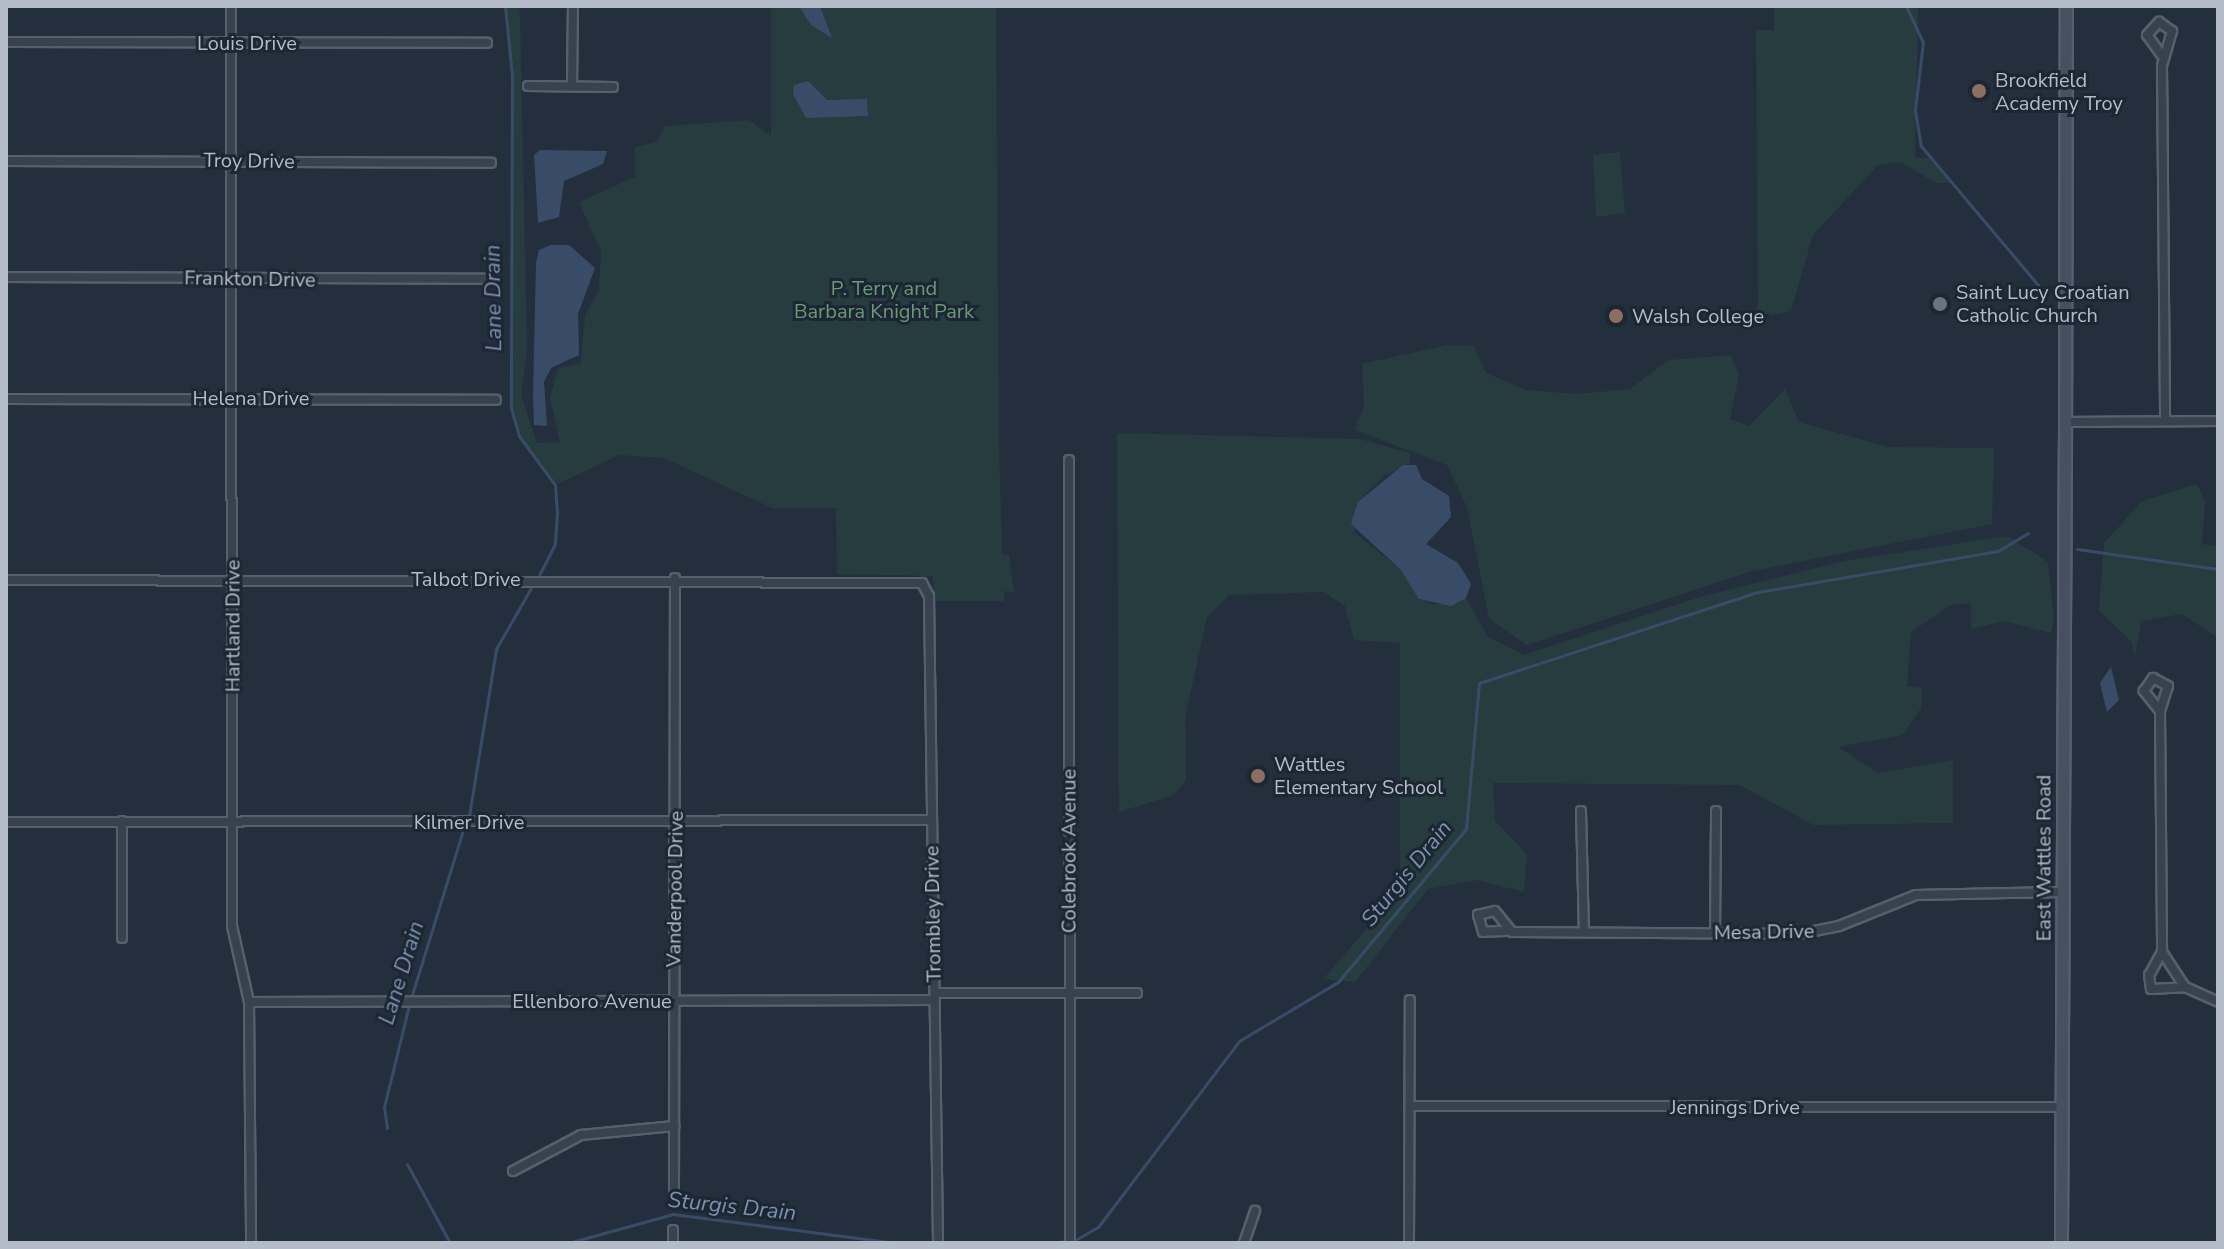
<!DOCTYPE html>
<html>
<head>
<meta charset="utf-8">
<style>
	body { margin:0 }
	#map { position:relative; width:2224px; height:1249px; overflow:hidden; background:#242f3e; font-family:"Nunito Sans",sans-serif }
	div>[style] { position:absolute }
	.green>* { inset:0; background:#263c3f }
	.water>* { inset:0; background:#394c67 }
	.stream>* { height:3px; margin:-1.5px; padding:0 1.5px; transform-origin:1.5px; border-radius:1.5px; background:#394c67 }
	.roads { filter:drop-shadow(2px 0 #565f6c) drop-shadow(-2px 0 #565f6c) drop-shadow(0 2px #565f6c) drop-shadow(0 -2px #565f6c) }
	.minor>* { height:8px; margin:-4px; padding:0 4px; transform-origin:4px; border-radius:4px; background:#38414e }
	.secondary>* { height:11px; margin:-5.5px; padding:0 5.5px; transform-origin:5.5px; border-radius:5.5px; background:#465061 }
	.dots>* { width:22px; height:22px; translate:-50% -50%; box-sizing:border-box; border:4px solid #1d2633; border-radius:50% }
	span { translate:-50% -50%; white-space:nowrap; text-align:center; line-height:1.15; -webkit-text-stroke:6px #1d2633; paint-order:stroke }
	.street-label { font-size:20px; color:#b4bcc9 }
	.poi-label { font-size:20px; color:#b4bcc9 }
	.left { translate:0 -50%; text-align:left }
	.park-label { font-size:20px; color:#6b9a76 }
	.water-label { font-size:22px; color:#7c92b1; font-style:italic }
	.frame { position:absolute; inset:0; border:8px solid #b4bcc9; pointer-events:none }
</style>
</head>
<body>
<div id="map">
	<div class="green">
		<i style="clip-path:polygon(505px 6px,519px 6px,520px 15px,527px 350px,521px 395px,537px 443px,560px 442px,550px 398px,558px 368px,581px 363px,585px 315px,599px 290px,601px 251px,579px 202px,635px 177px,635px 147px,656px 142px,665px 126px,749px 120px,771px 136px,771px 6px,996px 6px,999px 448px,1002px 554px,1009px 555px,1014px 592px,1004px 591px,1004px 601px,934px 601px,933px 576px,837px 574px,836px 508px,772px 508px,664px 458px,619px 455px,555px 485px,519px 436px,511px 408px,512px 75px)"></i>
		<i style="clip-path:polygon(1774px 6px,1918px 6px,1915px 158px,1929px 158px,1954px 183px,1936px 183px,1900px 162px,1878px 165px,1813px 235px,1791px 311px,1758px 318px,1756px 30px,1774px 30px)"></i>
		<i style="clip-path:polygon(1620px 152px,1625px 213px,1596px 217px,1593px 155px)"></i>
		<i style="clip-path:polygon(1447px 345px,1474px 346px,1486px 373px,1526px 390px,1578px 394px,1630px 389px,1669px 360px,1731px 355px,1739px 375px,1730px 419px,1749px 426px,1785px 389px,1799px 422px,1888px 447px,1994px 448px,1992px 524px,1752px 571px,1527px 645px,1489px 619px,1467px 507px,1447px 465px,1355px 430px,1364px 406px,1362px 364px)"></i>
		<i style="clip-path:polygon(1117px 433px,1360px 439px,1410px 453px,1410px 463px,1384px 476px,1358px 502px,1355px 533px,1400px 569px,1419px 599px,1435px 605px,1466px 598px,1488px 637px,1524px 655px,1700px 597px,1844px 561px,2007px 536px,2048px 562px,2054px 619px,2051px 633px,2004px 621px,1971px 629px,1971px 603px,1951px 605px,1911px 632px,1907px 686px,1922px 688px,1921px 708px,1903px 735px,1838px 747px,1878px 773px,1953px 760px,1953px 823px,1813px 825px,1740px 785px,1493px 783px,1495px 821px,1527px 854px,1524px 892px,1477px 880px,1428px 889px,1355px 982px,1323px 979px,1400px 891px,1400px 643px,1354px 640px,1345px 606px,1324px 592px,1229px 595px,1207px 617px,1185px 719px,1186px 780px,1174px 795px,1119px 812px)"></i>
		<i style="clip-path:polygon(2197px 484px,2205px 502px,2202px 544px,2218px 546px,2218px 638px,2182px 614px,2141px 621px,2135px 657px,2131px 641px,2099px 611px,2104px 543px,2142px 501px)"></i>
	</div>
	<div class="water">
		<i style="clip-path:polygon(799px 6px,820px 6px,832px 38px,811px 25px)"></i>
		<i style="clip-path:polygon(808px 81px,827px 100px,867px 99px,868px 116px,806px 118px,793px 94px,794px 85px)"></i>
		<i style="clip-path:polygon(540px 150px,607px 151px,603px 164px,564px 181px,559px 217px,538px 223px,534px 155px)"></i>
		<i style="clip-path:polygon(551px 245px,569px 245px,595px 268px,578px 314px,579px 355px,551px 368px,544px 382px,547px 426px,534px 425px,533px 396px,536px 263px,539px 250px)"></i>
		<i style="clip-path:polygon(1403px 465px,1416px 465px,1422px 479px,1449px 496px,1451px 517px,1426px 544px,1458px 563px,1471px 584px,1466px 598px,1451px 606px,1419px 599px,1400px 569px,1351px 524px,1358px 502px)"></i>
		<i style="clip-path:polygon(2111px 667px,2119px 700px,2107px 712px,2100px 683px)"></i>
	</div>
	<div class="stream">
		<i style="left:505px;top:6px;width:69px;rotate:84.2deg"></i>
		<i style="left:512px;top:75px;width:333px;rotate:90.2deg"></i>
		<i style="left:511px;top:408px;width:29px;rotate:74deg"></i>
		<i style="left:519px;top:436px;width:61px;rotate:53.7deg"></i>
		<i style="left:555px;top:485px;width:28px;rotate:86deg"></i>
		<i style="left:557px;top:513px;width:31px;rotate:94deg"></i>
		<i style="left:555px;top:544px;width:34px;rotate:117deg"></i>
		<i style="left:1906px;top:6px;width:40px;rotate:65deg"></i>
		<i style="left:1923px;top:42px;width:68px;rotate:96.7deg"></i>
		<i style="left:1915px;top:110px;width:36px;rotate:81deg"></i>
		<i style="left:1921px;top:146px;width:182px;rotate:49.9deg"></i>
		<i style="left:2077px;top:549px;width:142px;rotate:8.1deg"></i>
		<i style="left:469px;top:816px;width:169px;rotate:-80.8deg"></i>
		<i style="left:496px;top:649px;width:70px;rotate:-60.2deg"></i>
		<i style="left:411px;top:998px;width:176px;rotate:-72.8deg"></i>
		<i style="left:387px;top:1128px;width:21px;rotate:-98deg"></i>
		<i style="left:384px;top:1107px;width:105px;rotate:-76.2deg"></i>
		<i style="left:407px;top:1164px;width:90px;rotate:61.4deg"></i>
		<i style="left:1077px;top:1239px;width:24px;rotate:-30deg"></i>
		<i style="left:1098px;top:1227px;width:233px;rotate:-52.8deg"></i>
		<i style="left:1239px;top:1041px;width:115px;rotate:-30.8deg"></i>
		<i style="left:1338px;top:982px;width:199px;rotate:-50.1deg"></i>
		<i style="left:1466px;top:829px;width:147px;rotate:-84.9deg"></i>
		<i style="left:1479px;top:683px;width:293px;rotate:-18.1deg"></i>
		<i style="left:1758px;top:592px;width:243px;rotate:-9.7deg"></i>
		<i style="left:1998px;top:551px;width:35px;rotate:-31deg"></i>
		<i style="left:568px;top:1243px;width:109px;rotate:-15.4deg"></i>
		<i style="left:673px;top:1214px;width:225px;rotate:7.4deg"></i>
		<i style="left:1057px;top:1243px;width:5px;rotate:-22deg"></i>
	</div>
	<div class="roads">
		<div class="minor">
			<i style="left:231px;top:6px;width:920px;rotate:89.94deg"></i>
			<i style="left:232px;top:926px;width:78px;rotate:77.4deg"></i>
			<i style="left:249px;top:1002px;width:241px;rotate:89.5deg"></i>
			<i style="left:6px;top:42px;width:481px;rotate:0.1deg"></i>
			<i style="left:2163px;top:57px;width:27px;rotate:-126deg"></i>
			<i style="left:2147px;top:35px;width:18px;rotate:-47deg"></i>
			<i style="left:2159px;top:22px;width:16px;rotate:35deg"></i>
			<i style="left:2172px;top:31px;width:35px;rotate:106deg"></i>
			<i style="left:2162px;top:65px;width:356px;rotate:89.5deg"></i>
			<i style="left:528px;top:86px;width:85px;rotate:0.7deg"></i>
			<i style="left:572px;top:86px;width:80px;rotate:-89.3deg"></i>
			<i style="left:6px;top:161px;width:485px;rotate:0.2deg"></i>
			<i style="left:6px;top:277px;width:488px;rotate:0.2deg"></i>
			<i style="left:6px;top:399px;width:490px;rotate:0.1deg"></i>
			<i style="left:2066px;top:422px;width:152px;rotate:-0.4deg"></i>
			<i style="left:1069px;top:460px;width:783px;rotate:89.93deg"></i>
			<i style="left:6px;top:580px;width:916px;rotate:0.19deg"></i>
			<i style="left:922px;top:583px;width:15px;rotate:62deg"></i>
			<i style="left:929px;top:596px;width:647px;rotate:89.2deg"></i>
			<i style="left:2153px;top:678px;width:17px;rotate:28deg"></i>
			<i style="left:2168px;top:686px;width:26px;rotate:108deg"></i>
			<i style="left:2160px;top:711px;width:26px;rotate:-129deg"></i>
			<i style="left:2144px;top:691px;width:16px;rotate:-55deg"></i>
			<i style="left:2160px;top:711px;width:241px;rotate:89.5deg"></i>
			<i style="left:2162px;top:952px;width:42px;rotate:56.7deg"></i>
			<i style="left:2185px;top:987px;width:36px;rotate:24deg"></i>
			<i style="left:1581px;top:811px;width:121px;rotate:88.6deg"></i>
			<i style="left:122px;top:821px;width:117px;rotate:90deg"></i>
			<i style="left:6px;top:822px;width:925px;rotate:-0.12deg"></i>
			<i style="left:1506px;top:931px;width:23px;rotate:178deg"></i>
			<i style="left:1483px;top:932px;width:18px;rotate:-106deg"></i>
			<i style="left:1478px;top:915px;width:17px;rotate:-13deg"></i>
			<i style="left:1495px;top:911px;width:27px;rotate:51deg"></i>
			<i style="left:1512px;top:932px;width:287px;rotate:0.4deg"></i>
			<i style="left:1799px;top:934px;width:41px;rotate:-11.3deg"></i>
			<i style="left:1839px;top:926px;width:83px;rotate:-21.9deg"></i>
			<i style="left:1916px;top:895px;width:146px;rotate:-1.2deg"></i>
			<i style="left:1715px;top:933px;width:122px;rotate:-89.5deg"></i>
			<i style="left:2162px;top:952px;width:26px;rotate:119deg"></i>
			<i style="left:2149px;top:975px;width:14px;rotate:82deg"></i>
			<i style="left:2151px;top:989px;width:34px;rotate:-3deg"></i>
			<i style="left:935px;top:993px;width:202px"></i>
			<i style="left:249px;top:1002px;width:686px;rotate:-0.17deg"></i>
			<i style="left:1410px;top:1106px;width:651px;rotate:0.09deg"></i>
			<i style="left:513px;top:1171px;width:77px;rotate:-27.9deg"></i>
			<i style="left:581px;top:1135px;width:94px;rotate:-5.5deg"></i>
			<i style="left:674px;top:1199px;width:621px;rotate:-89.91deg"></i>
			<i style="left:673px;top:1230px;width:13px;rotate:90deg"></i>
			<i style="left:1244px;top:1243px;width:34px;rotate:-71deg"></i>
			<i style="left:1409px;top:1243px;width:243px;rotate:-89.8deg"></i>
		</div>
		<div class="secondary">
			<i style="left:2065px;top:469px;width:463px;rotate:-89.9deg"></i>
			<i style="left:2061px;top:1243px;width:810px;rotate:-89.72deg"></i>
		</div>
	</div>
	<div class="dots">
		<i style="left:1979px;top:91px;background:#8d6e63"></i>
		<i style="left:1940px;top:304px;background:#6b7280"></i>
		<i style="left:1616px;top:316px;background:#8d6e63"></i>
		<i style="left:1258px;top:776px;background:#8d6e63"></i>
	</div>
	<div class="street-label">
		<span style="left:247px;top:43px">Louis Drive</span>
		<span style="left:249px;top:161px;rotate:1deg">Troy Drive</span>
		<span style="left:250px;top:279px;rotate:1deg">Frankton Drive</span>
		<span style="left:251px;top:398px">Helena Drive</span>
		<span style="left:466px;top:579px">Talbot Drive</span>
		<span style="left:233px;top:626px;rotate:-90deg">Hartland Drive</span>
		<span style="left:469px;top:822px">Kilmer Drive</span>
		<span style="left:1069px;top:851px;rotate:-90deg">Colebrook Avenue</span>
		<span style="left:2044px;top:858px;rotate:-90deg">East Wattles Road</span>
		<span style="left:675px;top:889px;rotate:-89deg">Vanderpool Drive</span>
		<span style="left:933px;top:914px;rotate:-91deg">Trombley Drive</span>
		<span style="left:1764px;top:932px;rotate:-1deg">Mesa Drive</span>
		<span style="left:592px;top:1001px">Ellenboro Avenue</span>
		<span style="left:1735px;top:1107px">Jennings Drive</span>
	</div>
	<div class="poi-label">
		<span class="left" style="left:1995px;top:92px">Brookfield<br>Academy Troy</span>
		<span class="left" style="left:1956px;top:304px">Saint Lucy Croatian<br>Catholic Church</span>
		<span class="left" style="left:1632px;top:316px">Walsh College</span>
		<span class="left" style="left:1274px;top:776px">Wattles<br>Elementary School</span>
	</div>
	<div class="park-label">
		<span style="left:884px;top:300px">P. Terry and<br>Barbara Knight Park</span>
	</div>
	<div class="water-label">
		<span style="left:494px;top:298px;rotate:-91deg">Lane Drain</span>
		<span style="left:1407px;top:874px;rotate:-51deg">Sturgis Drain</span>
		<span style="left:402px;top:973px;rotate:-73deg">Lane Drain</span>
		<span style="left:732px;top:1207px;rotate:6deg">Sturgis Drain</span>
	</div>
	<div class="frame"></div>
</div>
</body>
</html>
